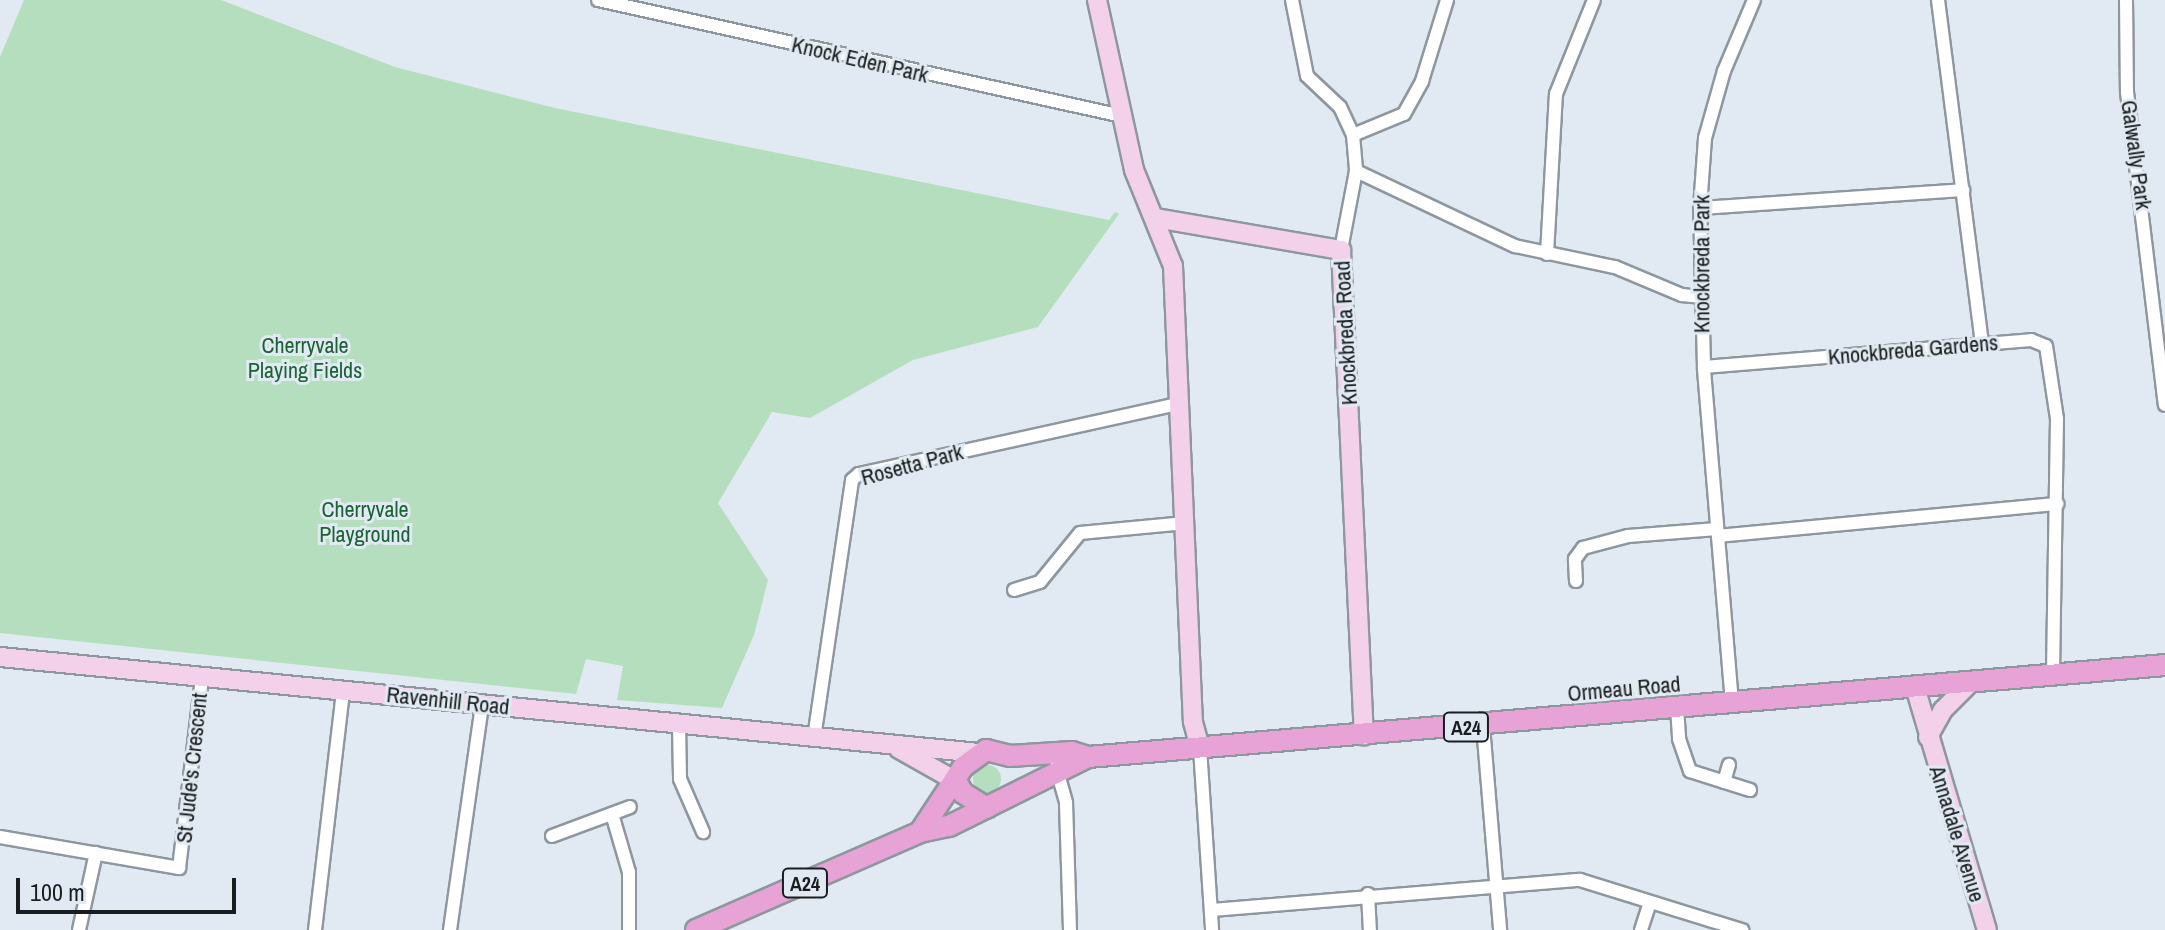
<!DOCTYPE html>
<html>
<head>
<meta charset="utf-8">
<style>
	body { margin:0 }
	#map { position:relative; width:2165px; height:930px; overflow:hidden; background:#e1eaf2; font-family:"Archivo Narrow",sans-serif }
	div>[style] { position:absolute }
	.green>* { inset:0; background:#b5debe }
	.round { border-radius:50% }
	.roads { filter:drop-shadow(2px 0 #8f979e) drop-shadow(-2px 0 #8f979e) drop-shadow(0 2px #8f979e) drop-shadow(0 -2px #8f979e) }
	.street>* { height:12px; margin:-6px; padding:0 6px; transform-origin:6px; border-radius:6px; background:#fff }
	.secondary>* { height:18px; margin:-9px; padding:0 9px; transform-origin:9px; border-radius:9px; background:#f3d1eb }
	.primary>* { height:20px; margin:-10px; padding:0 10px; transform-origin:10px; border-radius:10px; background:#e7a3d6 }
	span { translate:-50% -50%; white-space:nowrap; text-align:center; line-height:1.15; -webkit-text-stroke:6px #e1eaf2; paint-order:stroke }
	.shield-label span { padding:2px 6px; background:#e1eaf2; border:2px solid; border-radius:6px; -webkit-text-stroke-width:0 }
	.shield-label { font-size:20px; color:#1a1d1f; font-weight:700 }
	.street-label { font-size:22px; color:#1a1d1f }
	.park-label { font-size:22px; color:#1b6235 }
	.scale { position:absolute; left:16px; top:878px; width:220px; height:36px; box-sizing:border-box; border:4px solid #1a1d1f; border-top:0; padding-left:10px; font-size:24px; line-height:28px; white-space:nowrap; color:#1a1d1f; -webkit-text-stroke:6px #e1eaf2; paint-order:stroke }
</style>
</head>
<body>
<div id="map">
	<div class="green">
		<i style="clip-path:polygon(24px 0,221px 0,395px 67px,555px 108px,1109px 220px,1115px 212px,1119px 214px,1038px 327px,913px 360px,810px 418px,772px 412px,718px 503px,768px 580px,754px 635px,722px 708px,617px 700px,623px 666px,586px 659px,576px 694px,0 633px,0 57px)"></i>
		<i class="round" style="left:973px;top:765px;width:28px;height:28px"></i>
	</div>
	<div class="roads">
		<div class="street">
			<i style="left:598px;top:0;width:537px;rotate:12.48deg"></i>
			<i style="left:1292px;top:0;width:77px;rotate:78.8deg"></i>
			<i style="left:1307px;top:76px;width:45px;rotate:43.2deg"></i>
			<i style="left:1340px;top:107px;width:31px;rotate:65deg"></i>
			<i style="left:1353px;top:135px;width:36px;rotate:85deg"></i>
			<i style="left:1356px;top:171px;width:80px;rotate:100.8deg"></i>
			<i style="left:1938px;top:0;width:348px;rotate:82.7deg"></i>
			<i style="left:2126px;top:0;width:92px;rotate:89.4deg"></i>
			<i style="left:2127px;top:92px;width:315px;rotate:83.1deg"></i>
			<i style="left:1353px;top:135px;width:55px;rotate:-22.4deg"></i>
			<i style="left:1404px;top:114px;width:38px;rotate:-61deg"></i>
			<i style="left:1422px;top:81px;width:85px;rotate:-72.8deg"></i>
			<i style="left:1356px;top:171px;width:176px;rotate:25.3deg"></i>
			<i style="left:1515px;top:246px;width:102px;rotate:11.9deg"></i>
			<i style="left:1615px;top:267px;width:73px;rotate:22.7deg"></i>
			<i style="left:1682px;top:295px;width:18px;rotate:6deg"></i>
			<i style="left:1700px;top:208px;width:264px;rotate:-3.9deg"></i>
			<i style="left:1547px;top:254px;width:160px;rotate:-86.8deg"></i>
			<i style="left:1556px;top:94px;width:101px;rotate:-68deg"></i>
			<i style="left:1704px;top:367px;width:328px;rotate:-4.7deg"></i>
			<i style="left:2031px;top:340px;width:16px;rotate:22deg"></i>
			<i style="left:2046px;top:346px;width:74px;rotate:81.4deg"></i>
			<i style="left:2057px;top:419px;width:256px;rotate:90.9deg"></i>
			<i style="left:1718px;top:536px;width:341px;rotate:-5.4deg"></i>
			<i style="left:1576px;top:581px;width:22px;rotate:-93deg"></i>
			<i style="left:1575px;top:559px;width:14px;rotate:-54deg"></i>
			<i style="left:1583px;top:548px;width:47px;rotate:-14.9deg"></i>
			<i style="left:1628px;top:536px;width:89px;rotate:-4.5deg"></i>
			<i style="left:1014px;top:590px;width:27px;rotate:-17deg"></i>
			<i style="left:1040px;top:582px;width:63px;rotate:-50.8deg"></i>
			<i style="left:1080px;top:533px;width:106px;rotate:-5.4deg"></i>
			<i style="left:1732px;top:703px;width:337px;rotate:-94.8deg"></i>
			<i style="left:1704px;top:367px;width:159px;rotate:-91.4deg"></i>
			<i style="left:1700px;top:208px;width:70px;rotate:-85.9deg"></i>
			<i style="left:1705px;top:138px;width:70px;rotate:-74.2deg"></i>
			<i style="left:1724px;top:71px;width:77px;rotate:-67.1deg"></i>
			<i style="left:1677px;top:708px;width:31px;rotate:86deg"></i>
			<i style="left:1679px;top:739px;width:34px;rotate:71deg"></i>
			<i style="left:1690px;top:771px;width:63px;rotate:17.6deg"></i>
			<i style="left:679px;top:725px;width:54px;rotate:88.9deg"></i>
			<i style="left:680px;top:779px;width:58px;rotate:66.5deg"></i>
			<i style="left:1483px;top:726px;width:205px;rotate:85.2deg"></i>
			<i style="left:814px;top:738px;width:261px;rotate:-81.6deg"></i>
			<i style="left:852px;top:480px;width:9px;rotate:-41deg"></i>
			<i style="left:859px;top:474px;width:330px;rotate:-12.4deg"></i>
			<i style="left:1200px;top:748px;width:182px;rotate:86.2deg"></i>
			<i style="left:1056px;top:767px;width:37px;rotate:74deg"></i>
			<i style="left:1066px;top:803px;width:127px;rotate:88.2deg"></i>
			<i style="left:1724px;top:782px;width:18px;rotate:-74deg"></i>
			<i style="left:612px;top:814px;width:60px;rotate:73.7deg"></i>
			<i style="left:629px;top:872px;width:58px;rotate:90deg"></i>
			<i style="left:552px;top:836px;width:83px;rotate:-20.4deg"></i>
			<i style="left:0;top:837px;width:182px;rotate:9.8deg"></i>
			<i style="left:179px;top:868px;width:192px;rotate:-83.1deg"></i>
			<i style="left:1368px;top:894px;width:36px;rotate:87deg"></i>
			<i style="left:1212px;top:910px;width:369px;rotate:-4.7deg"></i>
			<i style="left:1580px;top:880px;width:170px;rotate:17.2deg"></i>
			<i style="left:79px;top:930px;width:79px;rotate:-77.6deg"></i>
			<i style="left:315px;top:930px;width:241px;rotate:-83.3deg"></i>
			<i style="left:450px;top:930px;width:227px;rotate:-81.9deg"></i>
			<i style="left:1641px;top:930px;width:29px;rotate:-72deg"></i>
		</div>
		<div class="secondary">
			<i style="left:1097px;top:0;width:174px;rotate:77.7deg"></i>
			<i style="left:1134px;top:170px;width:104px;rotate:67.9deg"></i>
			<i style="left:1173px;top:266px;width:456px;rotate:87.5deg"></i>
			<i style="left:1193px;top:722px;width:27px;rotate:75deg"></i>
			<i style="left:1155px;top:218px;width:189px;rotate:9.8deg"></i>
			<i style="left:1341px;top:250px;width:486px;rotate:87.3deg"></i>
			<i style="left:0;top:657px;width:984px;rotate:5.6deg"></i>
			<i style="left:1915px;top:687px;width:253px;rotate:73.5deg"></i>
			<i style="left:1928px;top:737px;width:31px;rotate:-61deg"></i>
			<i style="left:1943px;top:710px;width:40px;rotate:-45deg"></i>
			<i style="left:899px;top:749px;width:65px;rotate:29.3deg"></i>
		</div>
		<div class="primary">
			<i style="left:956px;top:781px;width:14px;rotate:60deg"></i>
			<i style="left:963px;top:793px;width:28px;rotate:32deg"></i>
			<i style="left:920px;top:832px;width:78px;rotate:-56.5deg"></i>
			<i style="left:963px;top:767px;width:29px;rotate:-36deg"></i>
			<i style="left:986px;top:750px;width:25px;rotate:14deg"></i>
			<i style="left:1010px;top:756px;width:62px;rotate:-3.7deg"></i>
			<i style="left:1072px;top:752px;width:17px;rotate:17deg"></i>
			<i style="left:1088px;top:757px;width:1081px;rotate:-4.88deg"></i>
			<i style="left:696px;top:930px;width:244px;rotate:-23.6deg"></i>
			<i style="left:920px;top:832px;width:30px;rotate:-12deg"></i>
			<i style="left:949px;top:826px;width:155px;rotate:-26.4deg"></i>
		</div>
	</div>
	<div class="shield-label">
		<span style="left:1466px;top:727px">A24</span>
		<span style="left:805px;top:883px">A24</span>
	</div>
	<div class="street-label">
		<span style="left:860px;top:60px;rotate:13deg">Knock Eden Park</span>
		<span style="left:2136px;top:155px;rotate:82deg">Galwally Park</span>
		<span style="left:1702px;top:264px;rotate:-90deg">Knockbreda Park</span>
		<span style="left:1346px;top:333px;rotate:-93deg">Knockbreda Road</span>
		<span style="left:1913px;top:350px;rotate:-5deg">Knockbreda Gardens</span>
		<span style="left:912px;top:465px;rotate:-15deg">Rosetta Park</span>
		<span style="left:1624px;top:689px;rotate:-5deg">Ormeau Road</span>
		<span style="left:448px;top:701px;rotate:6deg">Ravenhill Road</span>
		<span style="left:192px;top:768px;rotate:-84deg">St Jude's Crescent</span>
		<span style="left:1957px;top:834px;rotate:73deg">Annadale Avenue</span>
	</div>
	<div class="park-label">
		<span style="left:305px;top:358px">Cherryvale<br>Playing Fields</span>
		<span style="left:365px;top:522px">Cherryvale<br>Playground</span>
	</div>
	<div class="scale">100 m</div>
</div>
</body>
</html>
